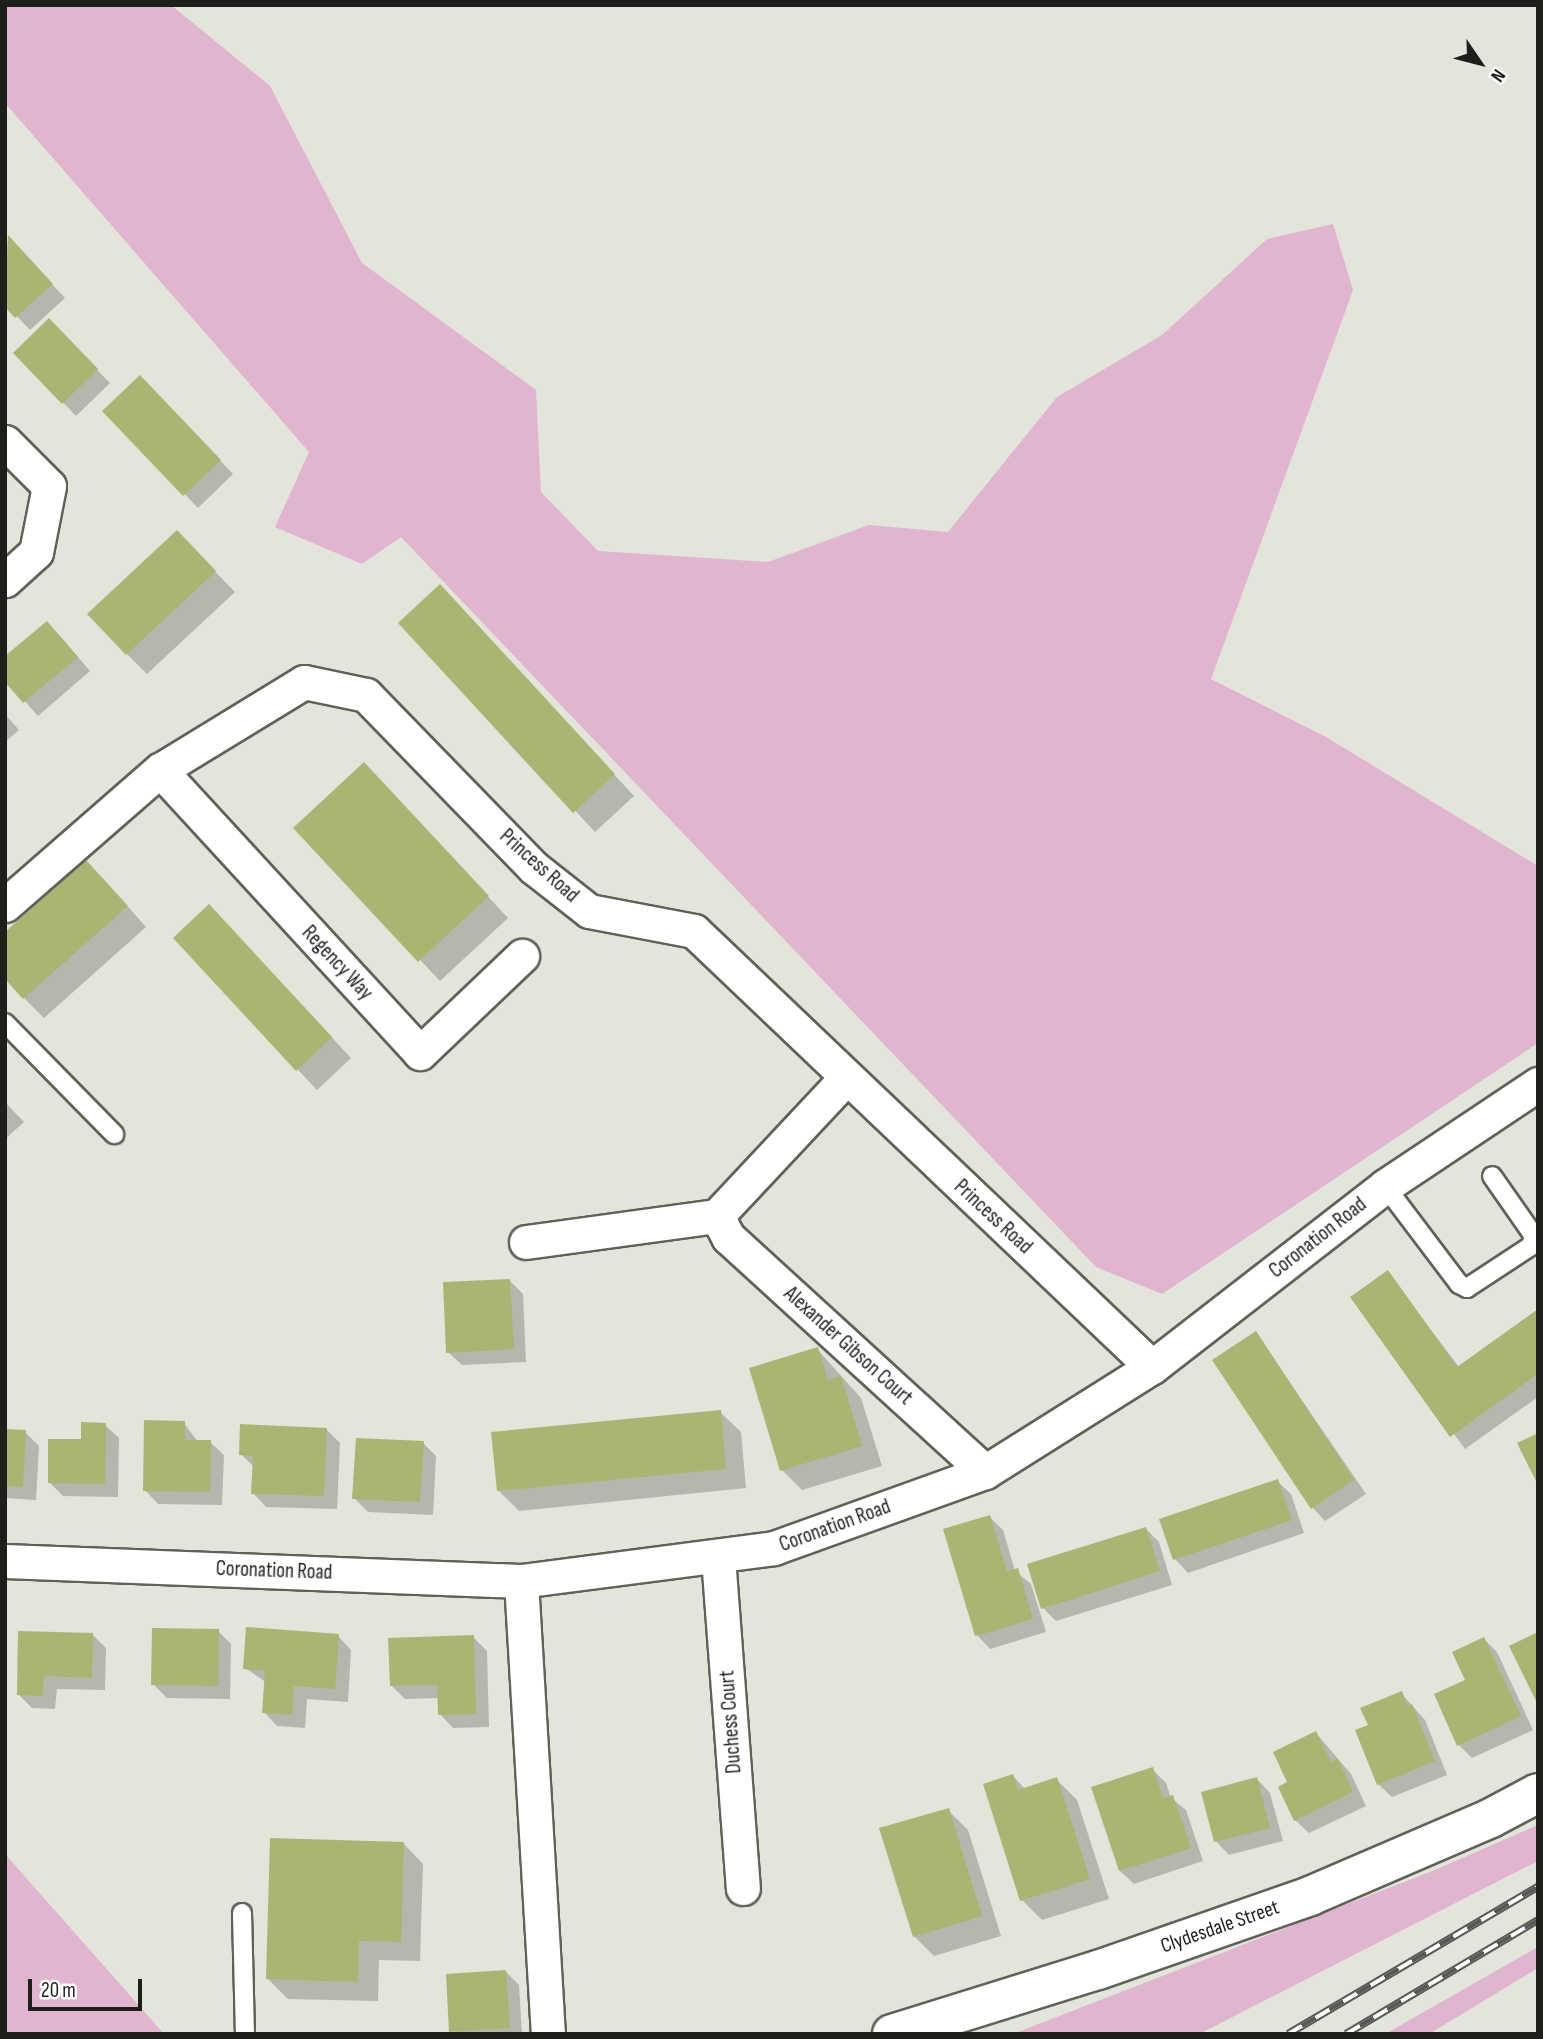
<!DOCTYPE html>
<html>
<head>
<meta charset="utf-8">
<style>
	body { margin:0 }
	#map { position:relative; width:1543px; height:2039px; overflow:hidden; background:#e3e4da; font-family:"Sofia Sans Condensed",sans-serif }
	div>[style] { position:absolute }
	.green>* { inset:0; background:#e1b4cf }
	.shadow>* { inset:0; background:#0003 }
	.building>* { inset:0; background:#acb473 }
	.roads { filter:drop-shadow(2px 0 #606259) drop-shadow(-2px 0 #606259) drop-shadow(0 2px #606259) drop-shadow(0 -2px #606259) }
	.lane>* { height:18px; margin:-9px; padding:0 9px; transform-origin:9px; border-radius:9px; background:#fff }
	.street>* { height:33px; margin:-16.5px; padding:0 16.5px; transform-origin:16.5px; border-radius:16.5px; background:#fff }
	.secondary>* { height:38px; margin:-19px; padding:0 19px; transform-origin:19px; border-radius:19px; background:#fff }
	.rail>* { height:8px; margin-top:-4px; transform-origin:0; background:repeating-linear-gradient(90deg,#fff 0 16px,#585954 0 32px); box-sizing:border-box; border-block:2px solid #585954 }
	span { translate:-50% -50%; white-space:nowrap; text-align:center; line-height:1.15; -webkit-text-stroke:5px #fff; paint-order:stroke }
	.street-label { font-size:21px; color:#1e1e1b }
	.frame { position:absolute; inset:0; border:7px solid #1e1e1b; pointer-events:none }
	.north { position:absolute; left:1445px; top:28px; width:70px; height:70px; -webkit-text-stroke:5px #fff; paint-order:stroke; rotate:125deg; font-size:19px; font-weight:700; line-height:28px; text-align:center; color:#1e1e1b }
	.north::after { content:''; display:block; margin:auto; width:24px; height:32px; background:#1e1e1b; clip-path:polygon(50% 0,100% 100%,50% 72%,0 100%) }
	.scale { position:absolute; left:28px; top:1979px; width:114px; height:32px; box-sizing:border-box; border:4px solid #1e1e1b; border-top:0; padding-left:9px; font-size:21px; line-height:24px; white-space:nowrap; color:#1e1e1b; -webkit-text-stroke:5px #fff; paint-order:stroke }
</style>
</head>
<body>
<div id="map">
	<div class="green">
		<i style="clip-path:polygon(5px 5px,171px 5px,270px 86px,362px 263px,536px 390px,541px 492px,598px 551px,768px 562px,869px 525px,948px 532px,1057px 397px,1162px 335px,1267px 239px,1333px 224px,1353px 290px,1211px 679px,1326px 737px,1538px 866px,1538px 1043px,1162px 1294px,1096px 1267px,401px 537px,362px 564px,275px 527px,309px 452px,5px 103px)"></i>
		<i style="clip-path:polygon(1538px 1825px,1538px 1861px,1199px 2034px,1013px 2034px,1430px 1872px)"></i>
		<i style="clip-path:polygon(5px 1854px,164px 2034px,165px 2034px,5px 2034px)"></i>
		<i style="clip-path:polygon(1538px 1947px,1538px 1968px,1429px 2034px,1385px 2034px)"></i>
	</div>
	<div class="shadow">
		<i style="clip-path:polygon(8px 237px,65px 298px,30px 330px,5px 304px)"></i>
		<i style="clip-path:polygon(49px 321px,110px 383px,76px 416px,16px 353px)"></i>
		<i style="clip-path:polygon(154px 391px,233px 474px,198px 508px,105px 411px)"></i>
		<i style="clip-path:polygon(197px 553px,235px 592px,147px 674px,127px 654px)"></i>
		<i style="clip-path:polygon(460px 607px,634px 796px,595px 832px,401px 623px)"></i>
		<i style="clip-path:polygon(60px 636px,90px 671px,38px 716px,5px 679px)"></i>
		<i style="clip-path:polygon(5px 714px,19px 730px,5px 742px)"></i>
		<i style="clip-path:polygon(384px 785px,508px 918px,440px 981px,296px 828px)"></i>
		<i style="clip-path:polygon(107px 883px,146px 927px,44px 1018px,24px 998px)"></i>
		<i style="clip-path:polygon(229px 927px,351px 1058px,317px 1090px,175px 939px)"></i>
		<i style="clip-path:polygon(5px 1102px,24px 1122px,5px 1139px)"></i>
		<i style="clip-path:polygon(1388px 1273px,1459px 1367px,1538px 1311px,1538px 1397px,1465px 1449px,1353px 1297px)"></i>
		<i style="clip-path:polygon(510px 1281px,523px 1294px,526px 1362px,462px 1365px,448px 1352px)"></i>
		<i style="clip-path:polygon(1256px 1333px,1366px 1494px,1325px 1521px,1312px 1507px)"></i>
		<i style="clip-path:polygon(817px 1349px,861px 1398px,882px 1466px,802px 1490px,782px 1470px)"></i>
		<i style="clip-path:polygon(720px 1412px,741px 1432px,746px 1488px,519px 1511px,498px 1490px)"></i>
		<i style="clip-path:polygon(184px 1423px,198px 1442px,210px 1442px,224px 1455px,222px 1505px,158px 1504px,145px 1490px)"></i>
		<i style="clip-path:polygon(105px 1425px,119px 1438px,118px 1497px,63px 1496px,50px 1483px)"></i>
		<i style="clip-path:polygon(326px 1429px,340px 1443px,337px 1509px,266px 1507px,253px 1493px,254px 1467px,241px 1454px)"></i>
		<i style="clip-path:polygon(5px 1431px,25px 1432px,39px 1446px,36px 1500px,5px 1498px)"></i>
		<i style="clip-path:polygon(423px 1443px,436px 1456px,433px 1515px,368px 1512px,354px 1498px)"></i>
		<i style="clip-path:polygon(1277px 1481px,1291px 1494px,1304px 1533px,1188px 1573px,1175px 1559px)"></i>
		<i style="clip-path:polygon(990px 1517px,1003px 1530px,1015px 1571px,1031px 1584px,1046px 1632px,990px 1649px,977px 1635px)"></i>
		<i style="clip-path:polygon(1146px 1529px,1159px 1542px,1172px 1585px,1056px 1621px,1043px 1608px)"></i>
		<i style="clip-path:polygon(218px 1631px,231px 1644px,230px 1699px,167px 1698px,153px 1684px)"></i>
		<i style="clip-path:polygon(93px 1635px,106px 1648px,105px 1690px,57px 1689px,55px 1709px,32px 1708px,18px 1694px)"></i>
		<i style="clip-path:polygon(338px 1636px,351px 1650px,348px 1702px,307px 1699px,305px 1728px,277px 1726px,264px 1712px,266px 1682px,245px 1668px)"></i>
		<i style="clip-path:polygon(473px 1637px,487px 1651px,489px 1727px,453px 1728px,440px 1714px,439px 1698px,405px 1699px,391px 1685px)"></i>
		<i style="clip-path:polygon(1484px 1639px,1497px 1652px,1533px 1730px,1472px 1758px,1459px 1745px,1467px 1681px)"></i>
		<i style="clip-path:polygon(1401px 1693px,1425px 1720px,1447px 1775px,1392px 1797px,1378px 1784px,1370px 1726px)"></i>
		<i style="clip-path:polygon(1316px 1733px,1351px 1774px,1366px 1806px,1309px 1833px,1295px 1820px)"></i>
		<i style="clip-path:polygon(1152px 1769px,1166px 1783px,1171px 1798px,1186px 1810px,1203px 1861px,1134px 1884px,1120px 1871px)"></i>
		<i style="clip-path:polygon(1013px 1776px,1026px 1790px,1056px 1779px,1077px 1800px,1109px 1899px,1042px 1920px,1022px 1900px)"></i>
		<i style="clip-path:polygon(1257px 1779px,1270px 1793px,1283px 1841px,1229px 1855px,1216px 1841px)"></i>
		<i style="clip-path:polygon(948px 1810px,968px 1830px,1001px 1936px,934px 1956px,914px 1936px)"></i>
		<i style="clip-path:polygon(403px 1843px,423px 1864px,420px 1961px,379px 1960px,378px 2001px,288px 1999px,268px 1979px)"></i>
		<i style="clip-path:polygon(506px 1972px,519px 1985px,522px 2034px,453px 2034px)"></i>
	</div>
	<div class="building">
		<i style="clip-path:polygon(8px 235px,53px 284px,15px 318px,5px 307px)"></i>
		<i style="clip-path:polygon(49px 318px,98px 369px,62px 404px,13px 353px)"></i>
		<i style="clip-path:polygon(140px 375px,221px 460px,183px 496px,102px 411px)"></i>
		<i style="clip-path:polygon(177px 530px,216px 571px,126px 655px,87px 614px)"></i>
		<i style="clip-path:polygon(440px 584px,615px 774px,573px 813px,398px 623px)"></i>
		<i style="clip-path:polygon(47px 621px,78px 657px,23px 703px,5px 682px,5px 656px)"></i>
		<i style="clip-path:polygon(364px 762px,489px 896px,418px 962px,293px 828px)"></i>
		<i style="clip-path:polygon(86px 860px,128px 906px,23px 999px,5px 979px,5px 932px)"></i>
		<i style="clip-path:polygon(209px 904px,332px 1037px,296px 1071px,173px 938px)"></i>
		<i style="clip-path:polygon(1388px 1270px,1457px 1367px,1538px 1309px,1538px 1374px,1450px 1437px,1350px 1297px)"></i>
		<i style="clip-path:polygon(510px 1279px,514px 1349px,446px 1353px,443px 1282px)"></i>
		<i style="clip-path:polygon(1256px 1331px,1354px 1480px,1311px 1509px,1212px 1360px)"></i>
		<i style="clip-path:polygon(818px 1347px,828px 1380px,841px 1376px,862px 1446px,780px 1471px,749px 1368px)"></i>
		<i style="clip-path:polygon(721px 1410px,726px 1469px,497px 1491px,491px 1432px)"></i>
		<i style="clip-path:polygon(144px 1420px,185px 1421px,185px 1440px,211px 1440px,210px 1492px,143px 1491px)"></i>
		<i style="clip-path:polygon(81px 1422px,106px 1423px,105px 1484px,48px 1483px,48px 1439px,81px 1439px)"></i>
		<i style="clip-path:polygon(240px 1424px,327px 1428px,324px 1496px,251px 1494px,253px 1456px,239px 1455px)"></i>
		<i style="clip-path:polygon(5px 1429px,26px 1430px,23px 1487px,5px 1486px)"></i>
		<i style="clip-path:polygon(1538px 1433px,1538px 1485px,1517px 1443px)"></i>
		<i style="clip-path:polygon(356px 1438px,424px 1441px,420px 1502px,352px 1499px)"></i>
		<i style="clip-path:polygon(1278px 1479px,1292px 1520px,1173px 1560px,1159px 1519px)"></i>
		<i style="clip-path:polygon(990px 1515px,1007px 1571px,1018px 1568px,1033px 1619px,975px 1636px,943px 1529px)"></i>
		<i style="clip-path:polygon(1146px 1527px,1160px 1571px,1041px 1609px,1027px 1564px)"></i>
		<i style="clip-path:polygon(246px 1627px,339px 1634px,335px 1689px,294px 1686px,292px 1715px,262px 1713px,265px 1671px,243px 1669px)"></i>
		<i style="clip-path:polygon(152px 1628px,219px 1629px,218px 1686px,151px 1685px)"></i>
		<i style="clip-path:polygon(18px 1631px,93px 1633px,92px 1678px,44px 1676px,43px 1696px,17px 1695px)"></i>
		<i style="clip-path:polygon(1538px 1632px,1538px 1705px,1509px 1646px)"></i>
		<i style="clip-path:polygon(474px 1635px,476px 1714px,438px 1715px,437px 1685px,390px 1686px,388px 1638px)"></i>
		<i style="clip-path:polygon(1484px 1637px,1521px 1716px,1457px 1746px,1434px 1694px,1465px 1680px,1452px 1652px)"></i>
		<i style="clip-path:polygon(1402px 1691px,1408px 1707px,1412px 1704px,1435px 1761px,1377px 1785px,1355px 1730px,1368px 1725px,1360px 1708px)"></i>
		<i style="clip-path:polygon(1316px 1731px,1331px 1762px,1338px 1759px,1353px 1792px,1294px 1821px,1278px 1787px,1287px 1782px,1273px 1752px)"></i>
		<i style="clip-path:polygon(1153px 1767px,1163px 1798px,1173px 1795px,1191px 1848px,1119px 1871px,1091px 1787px)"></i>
		<i style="clip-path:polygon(1013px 1774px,1018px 1790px,1057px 1777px,1090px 1879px,1020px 1901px,983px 1784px)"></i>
		<i style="clip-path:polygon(1257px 1777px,1270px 1828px,1214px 1842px,1201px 1792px)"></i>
		<i style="clip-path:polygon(949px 1808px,982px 1916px,913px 1937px,879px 1828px)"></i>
		<i style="clip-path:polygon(270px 1838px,404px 1842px,401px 1942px,359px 1941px,358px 1982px,266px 1979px)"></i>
		<i style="clip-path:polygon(506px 1970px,510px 2028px,449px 2032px,446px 1974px)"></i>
	</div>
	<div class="roads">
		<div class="lane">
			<i style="left:5px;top:1023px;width:156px;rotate:45.5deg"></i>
			<i style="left:1385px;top:1186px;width:123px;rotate:52.9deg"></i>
			<i style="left:1459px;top:1284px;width:9px;rotate:27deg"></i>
			<i style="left:1467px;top:1288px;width:77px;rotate:-33.3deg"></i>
			<i style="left:1531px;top:1246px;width:10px;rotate:-73deg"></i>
			<i style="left:1534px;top:1236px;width:73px;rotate:-125deg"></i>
			<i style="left:242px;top:1913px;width:121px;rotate:88.6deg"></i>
		</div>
		<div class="street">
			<i style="left:5px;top:442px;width:62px;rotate:45deg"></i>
			<i style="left:49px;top:486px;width:67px;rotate:101.1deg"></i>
			<i style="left:36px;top:552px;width:42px;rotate:137.9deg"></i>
			<i style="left:160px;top:770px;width:384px;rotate:47.4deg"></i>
			<i style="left:420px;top:1053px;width:141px;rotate:-43.6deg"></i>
			<i style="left:5px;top:905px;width:206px;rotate:-41.1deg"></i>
			<i style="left:160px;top:770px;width:169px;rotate:-31.4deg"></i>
			<i style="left:304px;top:682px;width:63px;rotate:11.8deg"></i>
			<i style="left:366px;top:695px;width:240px;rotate:45.8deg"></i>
			<i style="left:533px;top:867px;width:71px;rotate:38.2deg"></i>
			<i style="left:589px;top:911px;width:107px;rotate:10.8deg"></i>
			<i style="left:694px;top:931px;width:632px;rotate:43.59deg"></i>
			<i style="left:845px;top:1079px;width:187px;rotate:133.1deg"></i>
			<i style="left:717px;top:1216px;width:24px;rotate:62deg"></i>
			<i style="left:728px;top:1237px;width:348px;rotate:42.4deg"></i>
			<i style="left:526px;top:1242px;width:193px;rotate:-7.8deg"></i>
			<i style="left:718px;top:1557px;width:332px;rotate:85.7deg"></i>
			<i style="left:5px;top:1561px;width:516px;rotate:2.22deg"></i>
			<i style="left:521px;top:1581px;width:255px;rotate:-7.4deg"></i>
			<i style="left:774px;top:1548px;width:224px;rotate:-19.8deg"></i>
			<i style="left:985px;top:1472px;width:197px;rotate:-32.2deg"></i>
			<i style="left:1152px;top:1367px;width:295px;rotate:-37.8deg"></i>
			<i style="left:1385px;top:1186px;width:184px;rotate:-33.7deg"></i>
			<i style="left:521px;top:1581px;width:454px;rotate:86.6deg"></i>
		</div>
		<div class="secondary">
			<i style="left:892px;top:2034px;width:216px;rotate:-17.3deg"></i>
			<i style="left:1098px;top:1970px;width:225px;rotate:-19.2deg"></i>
			<i style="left:1310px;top:1896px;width:197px;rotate:-23.3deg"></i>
			<i style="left:1491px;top:1818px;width:53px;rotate:-28deg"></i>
		</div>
	</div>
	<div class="rail">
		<i style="left:1288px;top:2034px;width:290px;rotate:-30.5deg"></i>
		<i style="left:1346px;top:2034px;width:223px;rotate:-30.7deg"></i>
	</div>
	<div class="street-label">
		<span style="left:539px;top:866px;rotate:42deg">Princess Road</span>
		<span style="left:337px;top:963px;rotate:47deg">Regency Way</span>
		<span style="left:993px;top:1217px;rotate:43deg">Princess Road</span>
		<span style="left:1318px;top:1238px;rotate:-38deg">Coronation Road</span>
		<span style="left:848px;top:1346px;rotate:42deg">Alexander Gibson Court</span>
		<span style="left:835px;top:1526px;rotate:-20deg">Coronation Road</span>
		<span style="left:274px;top:1571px;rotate:2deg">Coronation Road</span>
		<span style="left:731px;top:1722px;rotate:-94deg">Duchess Court</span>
		<span style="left:1220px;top:1927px;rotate:-19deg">Clydesdale Street</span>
	</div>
	<div class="frame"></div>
	<div class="north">N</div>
	<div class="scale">20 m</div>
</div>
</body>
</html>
